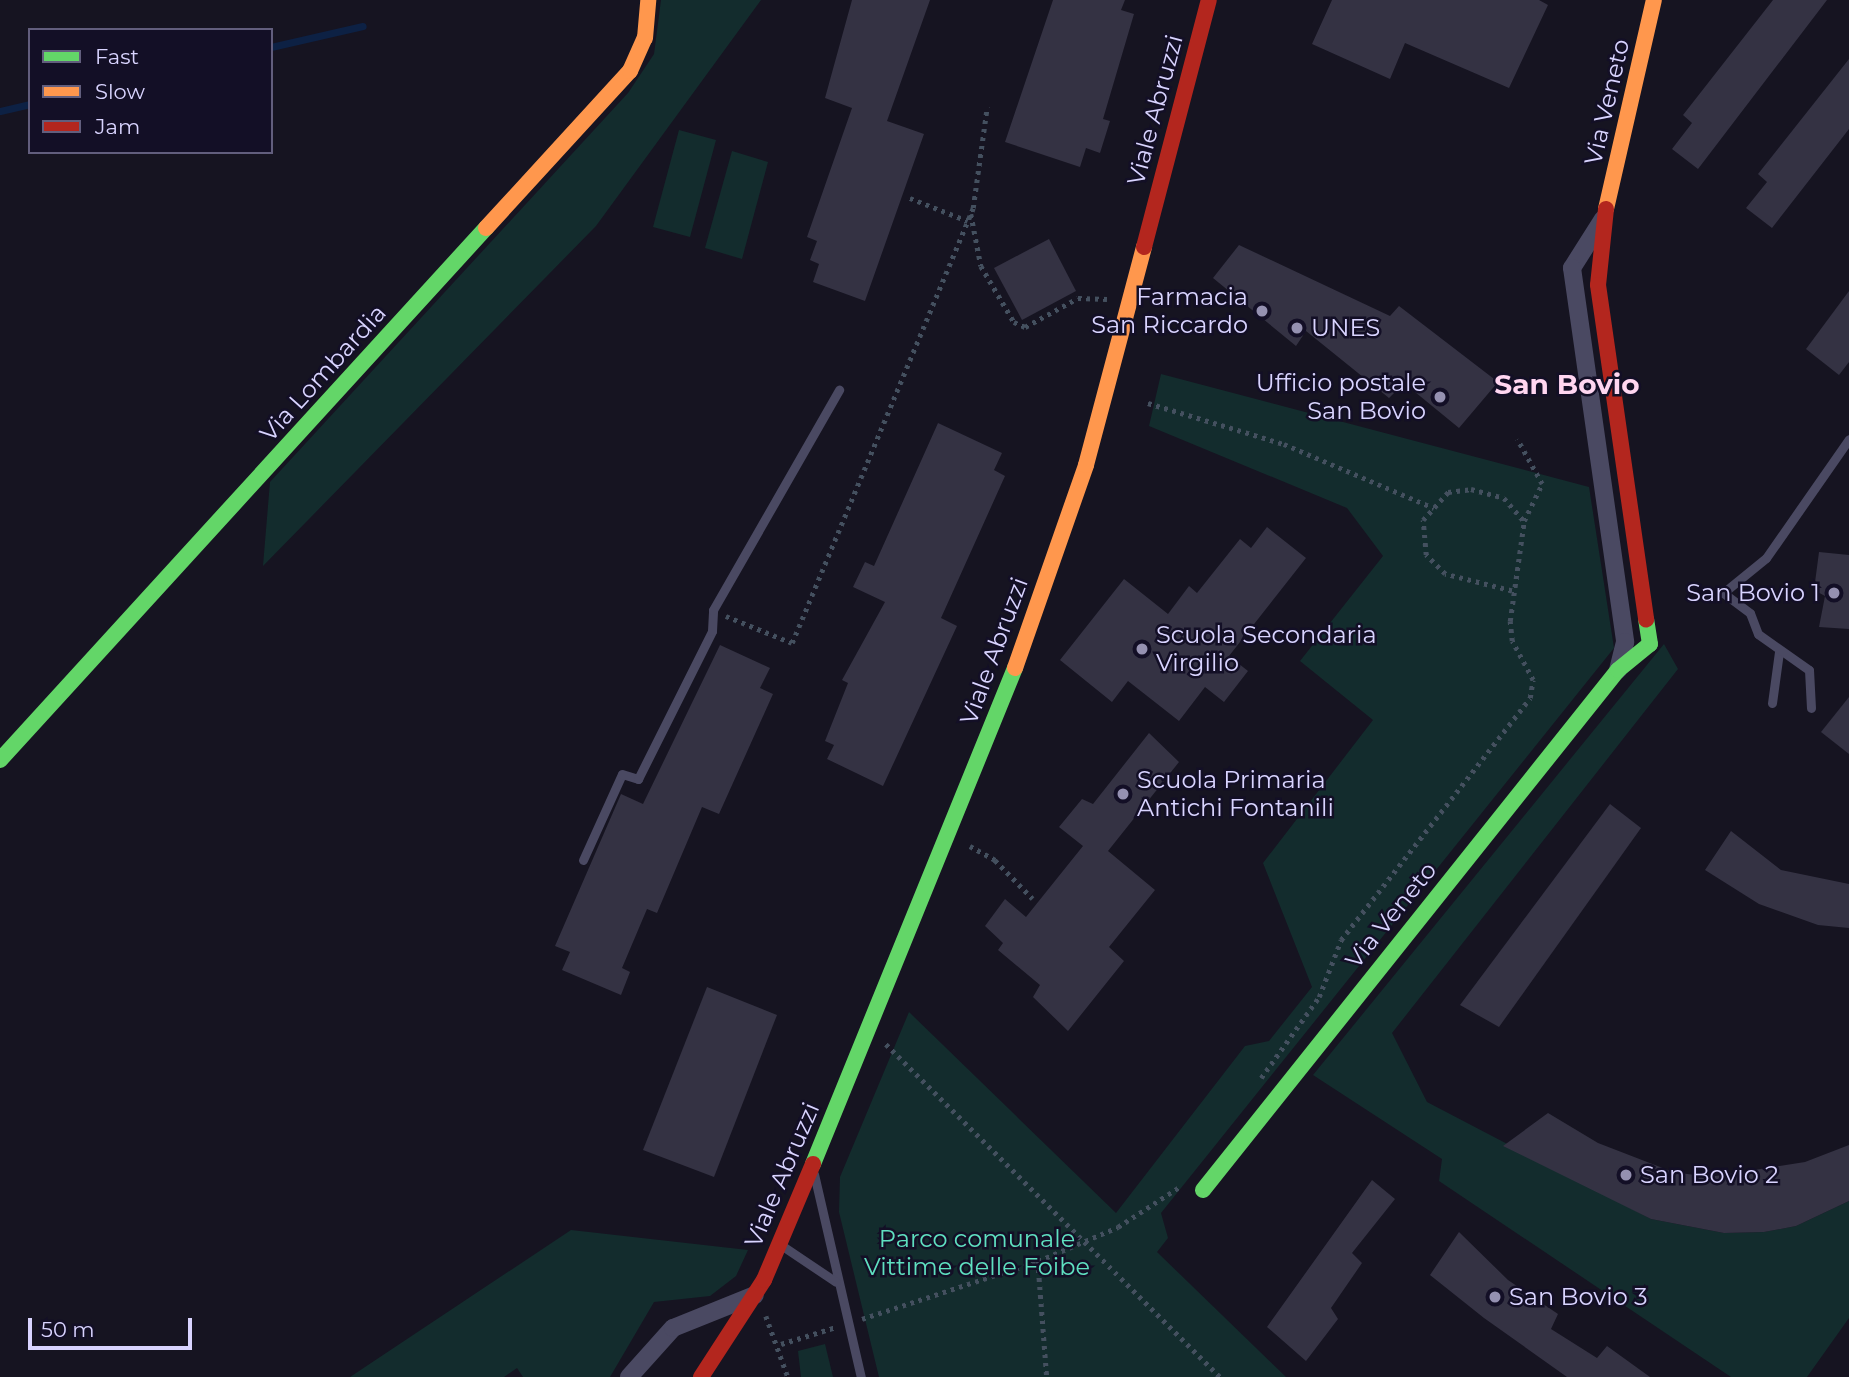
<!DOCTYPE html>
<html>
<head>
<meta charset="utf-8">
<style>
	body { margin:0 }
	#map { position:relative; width:1849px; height:1377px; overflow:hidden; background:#161421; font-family:Montserrat,sans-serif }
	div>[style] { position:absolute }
	.green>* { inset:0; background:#132c2d }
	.stream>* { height:7px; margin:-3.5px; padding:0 3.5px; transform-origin:3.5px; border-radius:3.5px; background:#0d2144 }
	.building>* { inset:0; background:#343243 }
	.path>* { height:4.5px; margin-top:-2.25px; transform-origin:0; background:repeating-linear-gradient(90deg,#44505f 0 3.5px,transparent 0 8.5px) }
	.lane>* { height:9px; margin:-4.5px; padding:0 4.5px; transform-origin:4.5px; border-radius:4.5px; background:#4a4962 }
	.street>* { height:18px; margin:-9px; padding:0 9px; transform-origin:9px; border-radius:9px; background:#4a4962 }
	.fast>* { height:16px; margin:-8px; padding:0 8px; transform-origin:8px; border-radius:8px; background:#63d668 }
	.slow>* { height:16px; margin:-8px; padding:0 8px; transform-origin:8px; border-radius:8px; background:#ff974d }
	.jam>* { height:16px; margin:-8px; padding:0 8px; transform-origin:8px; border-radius:8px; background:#b3261e }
	.dots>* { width:19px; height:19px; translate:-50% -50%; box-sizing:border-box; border:4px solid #130f26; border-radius:50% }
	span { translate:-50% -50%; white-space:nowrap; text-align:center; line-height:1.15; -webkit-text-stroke:5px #130f26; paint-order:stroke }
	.street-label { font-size:24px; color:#d9d4ff }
	.poi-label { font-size:24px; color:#d9d4ff }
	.right { translate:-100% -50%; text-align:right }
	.left { translate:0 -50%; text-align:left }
	.park-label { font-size:24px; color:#5fe0c0 }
	.quarter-label { font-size:28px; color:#ffd6f0; font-weight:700 }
	.legend { position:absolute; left:28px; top:28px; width:245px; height:126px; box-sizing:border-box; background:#130f26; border:2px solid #625e7d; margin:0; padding:9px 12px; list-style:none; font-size:21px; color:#d9d4ff }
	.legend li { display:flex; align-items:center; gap:14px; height:35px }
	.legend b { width:35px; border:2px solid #625e7d }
	.scale { position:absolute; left:28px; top:1318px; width:164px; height:32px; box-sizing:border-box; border:4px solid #d9d4ff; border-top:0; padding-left:9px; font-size:21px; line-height:24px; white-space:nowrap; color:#d9d4ff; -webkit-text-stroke:5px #130f26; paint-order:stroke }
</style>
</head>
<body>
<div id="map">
	<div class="green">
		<i style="clip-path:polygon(661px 0,761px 0,596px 226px,263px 566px,270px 482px,628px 93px,654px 54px)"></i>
		<i style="clip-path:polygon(679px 130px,716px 140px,690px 237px,653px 227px)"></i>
		<i style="clip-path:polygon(732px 151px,768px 162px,742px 259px,705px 248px)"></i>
		<i style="clip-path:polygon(1161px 374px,1589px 487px,1614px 648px,1161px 1213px,1168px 1238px,1157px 1252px,1286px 1377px,879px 1377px,839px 1212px,840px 1177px,909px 1012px,1116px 1213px,1245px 1046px,1269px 1041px,1312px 987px,1263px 863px,1373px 720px,1300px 661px,1383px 556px,1347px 508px,1149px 426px)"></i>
		<i style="clip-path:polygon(1664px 644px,1678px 669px,1392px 1033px,1427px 1102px,1651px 1219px,1724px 1233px,1764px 1232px,1796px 1226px,1849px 1201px,1849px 1318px,1807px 1377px,1731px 1377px,1439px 1181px,1442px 1159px,1313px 1075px)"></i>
		<i style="clip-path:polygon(571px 1230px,748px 1250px,736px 1276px,710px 1296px,654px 1302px,610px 1377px,523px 1377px,517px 1368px,504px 1377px,350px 1377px)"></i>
		<i style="clip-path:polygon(825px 1344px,833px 1377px,801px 1377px,798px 1351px)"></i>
	</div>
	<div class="stream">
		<i style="left:271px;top:47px;width:94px;rotate:-12.9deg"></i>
		<i style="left:0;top:111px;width:31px;rotate:-13deg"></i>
	</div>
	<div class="building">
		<i style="clip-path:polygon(852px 0,930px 0,887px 121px,924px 134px,865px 301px,813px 282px,819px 264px,810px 260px,817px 241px,807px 237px,852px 108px,825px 98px)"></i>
		<i style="clip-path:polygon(1053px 0,1125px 0,1121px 10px,1134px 14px,1103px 119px,1110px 121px,1100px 153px,1086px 148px,1080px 167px,1005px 142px)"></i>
		<i style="clip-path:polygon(1332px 0,1539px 0,1548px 5px,1509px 88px,1405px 43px,1390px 79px,1312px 44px)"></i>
		<i style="clip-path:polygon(1773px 0,1827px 0,1698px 169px,1672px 149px,1692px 123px,1683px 115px)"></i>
		<i style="clip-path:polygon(1849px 59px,1849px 129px,1772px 228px,1746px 208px,1767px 182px,1758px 174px)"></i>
		<i style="clip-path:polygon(1049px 239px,1076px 291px,1022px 320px,994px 268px)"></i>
		<i style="clip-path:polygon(1239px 245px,1390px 316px,1399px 306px,1498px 382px,1459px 428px,1404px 383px,1389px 398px,1306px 331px,1296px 346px,1213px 278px)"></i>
		<i style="clip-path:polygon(1849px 291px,1849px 362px,1839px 375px,1806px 349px)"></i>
		<i style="clip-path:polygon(938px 423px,1002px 453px,994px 470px,1005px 476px,941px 618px,957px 626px,883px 786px,827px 759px,834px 745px,825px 741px,848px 683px,842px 680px,885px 602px,853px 587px,865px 562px,874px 566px)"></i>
		<i style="clip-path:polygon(1267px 527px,1306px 558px,1229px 656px,1248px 671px,1224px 702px,1205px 687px,1179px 721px,1128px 681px,1112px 702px,1060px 660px,1124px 579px,1168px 614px,1189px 586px,1197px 593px,1240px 539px,1251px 548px)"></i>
		<i style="clip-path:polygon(1819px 552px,1849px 555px,1849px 629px,1819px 627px,1825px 596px,1814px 590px)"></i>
		<i style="clip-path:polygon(720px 645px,770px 668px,760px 688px,773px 694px,719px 814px,702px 807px,657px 913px,647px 909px,622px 968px,630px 972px,621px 995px,562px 970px,570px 952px,555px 946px,621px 794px,643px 804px)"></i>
		<i style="clip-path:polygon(1849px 697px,1849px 754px,1821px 732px)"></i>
		<i style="clip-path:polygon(1149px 733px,1179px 762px,1108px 851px,1155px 890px,1109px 947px,1124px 961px,1068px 1031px,1033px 997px,1040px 985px,998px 950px,1003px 943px,985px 926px,1005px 899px,1026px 917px,1083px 846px,1059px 827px,1082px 799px,1093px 804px)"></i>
		<i style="clip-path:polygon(1610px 804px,1641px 828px,1499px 1027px,1460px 1005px)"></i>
		<i style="clip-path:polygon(1731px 831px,1781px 870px,1849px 884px,1849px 928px,1818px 925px,1759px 904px,1705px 870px)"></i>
		<i style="clip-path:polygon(707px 987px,777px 1015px,714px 1177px,643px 1150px)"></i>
		<i style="clip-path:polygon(1548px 1113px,1598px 1143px,1673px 1172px,1709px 1177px,1805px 1162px,1849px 1145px,1849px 1201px,1796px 1226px,1764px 1232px,1724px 1233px,1651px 1219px,1503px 1146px)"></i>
		<i style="clip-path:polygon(1372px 1180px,1395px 1199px,1352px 1253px,1362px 1263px,1331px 1308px,1338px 1319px,1306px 1361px,1267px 1327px)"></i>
		<i style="clip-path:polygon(1459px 1232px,1508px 1280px,1558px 1314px,1551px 1329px,1597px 1358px,1607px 1346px,1650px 1377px,1567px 1377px,1484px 1318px,1430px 1275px)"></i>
	</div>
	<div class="path">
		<i style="left:910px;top:198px;width:62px;rotate:21.6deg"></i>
		<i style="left:971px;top:214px;width:53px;rotate:79.1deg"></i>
		<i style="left:981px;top:266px;width:65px;rotate:59.5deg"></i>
		<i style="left:1014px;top:322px;width:12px;rotate:24deg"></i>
		<i style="left:1025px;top:327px;width:60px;rotate:-28.7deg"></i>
		<i style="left:1078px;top:298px;width:29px;rotate:2deg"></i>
		<i style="left:1148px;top:403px;width:142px;rotate:16.8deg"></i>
		<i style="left:1284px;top:444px;width:163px;rotate:23.1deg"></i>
		<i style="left:1512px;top:591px;width:69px;rotate:-165.8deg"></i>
		<i style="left:1445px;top:574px;width:27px;rotate:-135deg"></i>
		<i style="left:1426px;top:555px;width:35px;rotate:-95deg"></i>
		<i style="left:1423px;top:520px;width:38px;rotate:-48deg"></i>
		<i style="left:1448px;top:492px;width:23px;rotate:-7deg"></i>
		<i style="left:1471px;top:489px;width:34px;rotate:15deg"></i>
		<i style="left:1504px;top:498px;width:30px;rotate:49deg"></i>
		<i style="left:726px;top:616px;width:71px;rotate:22.2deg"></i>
		<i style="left:792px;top:643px;width:471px;rotate:-67.4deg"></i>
		<i style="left:973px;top:208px;width:102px;rotate:-82.1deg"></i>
		<i style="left:970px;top:846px;width:29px;rotate:29deg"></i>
		<i style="left:995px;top:860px;width:54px;rotate:45.7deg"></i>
		<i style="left:886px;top:1044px;width:472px;rotate:44.9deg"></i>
		<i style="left:1261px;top:1078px;width:100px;rotate:-54.4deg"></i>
		<i style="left:1319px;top:997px;width:61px;rotate:-68.9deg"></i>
		<i style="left:1341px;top:940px;width:307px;rotate:-52deg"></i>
		<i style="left:1530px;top:698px;width:18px;rotate:-81deg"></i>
		<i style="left:1533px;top:680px;width:44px;rotate:-118.3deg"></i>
		<i style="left:1512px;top:641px;width:20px;rotate:-96deg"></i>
		<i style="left:1510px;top:621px;width:101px;rotate:-82deg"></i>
		<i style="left:1524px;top:521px;width:41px;rotate:-64.1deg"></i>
		<i style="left:1542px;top:484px;width:51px;rotate:-119.1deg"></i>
		<i style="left:1038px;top:1261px;width:116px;rotate:85.6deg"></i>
		<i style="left:766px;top:1316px;width:65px;rotate:70.2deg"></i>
		<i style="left:862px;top:1319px;width:185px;rotate:-18.2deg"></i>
		<i style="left:1038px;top:1261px;width:87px;rotate:-23deg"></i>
		<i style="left:1118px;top:1227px;width:75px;rotate:-33.1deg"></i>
		<i style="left:781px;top:1344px;width:58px;rotate:-17.2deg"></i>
	</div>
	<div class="lane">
		<i style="left:1772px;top:703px;width:51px;rotate:-82.2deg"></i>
		<i style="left:1811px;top:708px;width:38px;rotate:-93deg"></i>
		<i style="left:1809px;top:670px;width:62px;rotate:-144.8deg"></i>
		<i style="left:1758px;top:634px;width:22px;rotate:-111deg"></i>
		<i style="left:1750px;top:613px;width:34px;rotate:-143deg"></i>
		<i style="left:1723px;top:593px;width:55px;rotate:-39.1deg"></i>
		<i style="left:1766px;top:558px;width:145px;rotate:-55.1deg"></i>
		<i style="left:583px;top:860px;width:94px;rotate:-65.6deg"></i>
		<i style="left:622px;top:774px;width:17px;rotate:17deg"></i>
		<i style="left:638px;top:779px;width:165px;rotate:-63.4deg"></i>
		<i style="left:712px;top:631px;width:21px;rotate:-87deg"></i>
		<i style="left:713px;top:610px;width:254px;rotate:-60.2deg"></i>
		<i style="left:814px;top:1174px;width:208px;rotate:77deg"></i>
		<i style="left:781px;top:1245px;width:66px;rotate:33.9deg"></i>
	</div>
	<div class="street">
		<i style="left:1603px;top:219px;width:58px;rotate:122.3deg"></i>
		<i style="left:1572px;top:268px;width:378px;rotate:81.9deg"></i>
		<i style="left:1625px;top:642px;width:29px;rotate:104deg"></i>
		<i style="left:629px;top:1377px;width:66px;rotate:-48.1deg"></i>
		<i style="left:673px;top:1328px;width:88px;rotate:-21.9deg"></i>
	</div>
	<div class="fast">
		<i style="left:0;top:760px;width:721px;rotate:-47.59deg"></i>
		<i style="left:813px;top:1164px;width:536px;rotate:-67.84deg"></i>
		<i style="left:1203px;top:1190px;width:665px;rotate:-51.41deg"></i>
		<i style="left:1618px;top:670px;width:41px;rotate:-39.1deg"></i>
		<i style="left:1650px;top:644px;width:24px;rotate:-99deg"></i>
	</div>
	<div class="slow">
		<i style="left:1606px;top:209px;width:214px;rotate:-77.1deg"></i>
		<i style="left:486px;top:228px;width:213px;rotate:-47.5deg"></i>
		<i style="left:630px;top:71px;width:36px;rotate:-66deg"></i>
		<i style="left:645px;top:38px;width:38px;rotate:-85deg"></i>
		<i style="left:1015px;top:668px;width:215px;rotate:-70.7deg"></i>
		<i style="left:1086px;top:465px;width:226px;rotate:-75.1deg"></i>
	</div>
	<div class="jam">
		<i style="left:1606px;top:209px;width:76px;rotate:96deg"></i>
		<i style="left:1598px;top:285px;width:338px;rotate:81.8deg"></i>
		<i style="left:1144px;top:247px;width:255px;rotate:-75.3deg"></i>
		<i style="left:701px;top:1377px;width:116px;rotate:-57deg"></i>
		<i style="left:764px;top:1280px;width:126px;rotate:-67.1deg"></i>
	</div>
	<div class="dots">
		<i style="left:1262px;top:311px;background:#9591b1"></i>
		<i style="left:1297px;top:328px;background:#9591b1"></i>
		<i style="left:1440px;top:397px;background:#9591b1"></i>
		<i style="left:1834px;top:593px;background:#9591b1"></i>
		<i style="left:1142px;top:649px;background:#9591b1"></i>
		<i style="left:1123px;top:794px;background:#9591b1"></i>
		<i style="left:1626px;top:1175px;background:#9591b1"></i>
		<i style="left:1495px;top:1297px;background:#9591b1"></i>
	</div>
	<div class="street-label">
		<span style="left:1607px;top:102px;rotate:-77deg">Via Veneto</span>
		<span style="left:1155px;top:110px;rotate:-75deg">Viale Abruzzi</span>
		<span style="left:323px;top:373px;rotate:-48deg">Via Lombardia</span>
		<span style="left:994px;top:651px;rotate:-70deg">Viale Abruzzi</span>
		<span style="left:1391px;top:915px;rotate:-51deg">Via Veneto</span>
		<span style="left:782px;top:1175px;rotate:-67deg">Viale Abruzzi</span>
	</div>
	<div class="poi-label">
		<span class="right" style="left:1248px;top:311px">Farmacia<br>San Riccardo</span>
		<span class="left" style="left:1311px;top:328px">UNES</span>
		<span class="right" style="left:1426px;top:397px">Ufficio postale<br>San Bovio</span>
		<span class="right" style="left:1820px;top:593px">San Bovio 1</span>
		<span class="left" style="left:1156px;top:649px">Scuola Secondaria<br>Virgilio</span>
		<span class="left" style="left:1137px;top:794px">Scuola Primaria<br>Antichi Fontanili</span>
		<span class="left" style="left:1640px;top:1175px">San Bovio 2</span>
		<span class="left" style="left:1509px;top:1297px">San Bovio 3</span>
	</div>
	<div class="park-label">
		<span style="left:977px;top:1253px">Parco comunale<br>Vittime delle Foibe</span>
	</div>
	<div class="quarter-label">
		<span style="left:1567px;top:384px">San Bovio</span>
	</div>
	<ul class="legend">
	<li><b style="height:9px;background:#63d668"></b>Fast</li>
	<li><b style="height:9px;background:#ff974d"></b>Slow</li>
	<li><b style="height:9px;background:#b3261e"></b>Jam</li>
	</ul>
	<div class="scale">50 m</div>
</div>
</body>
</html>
